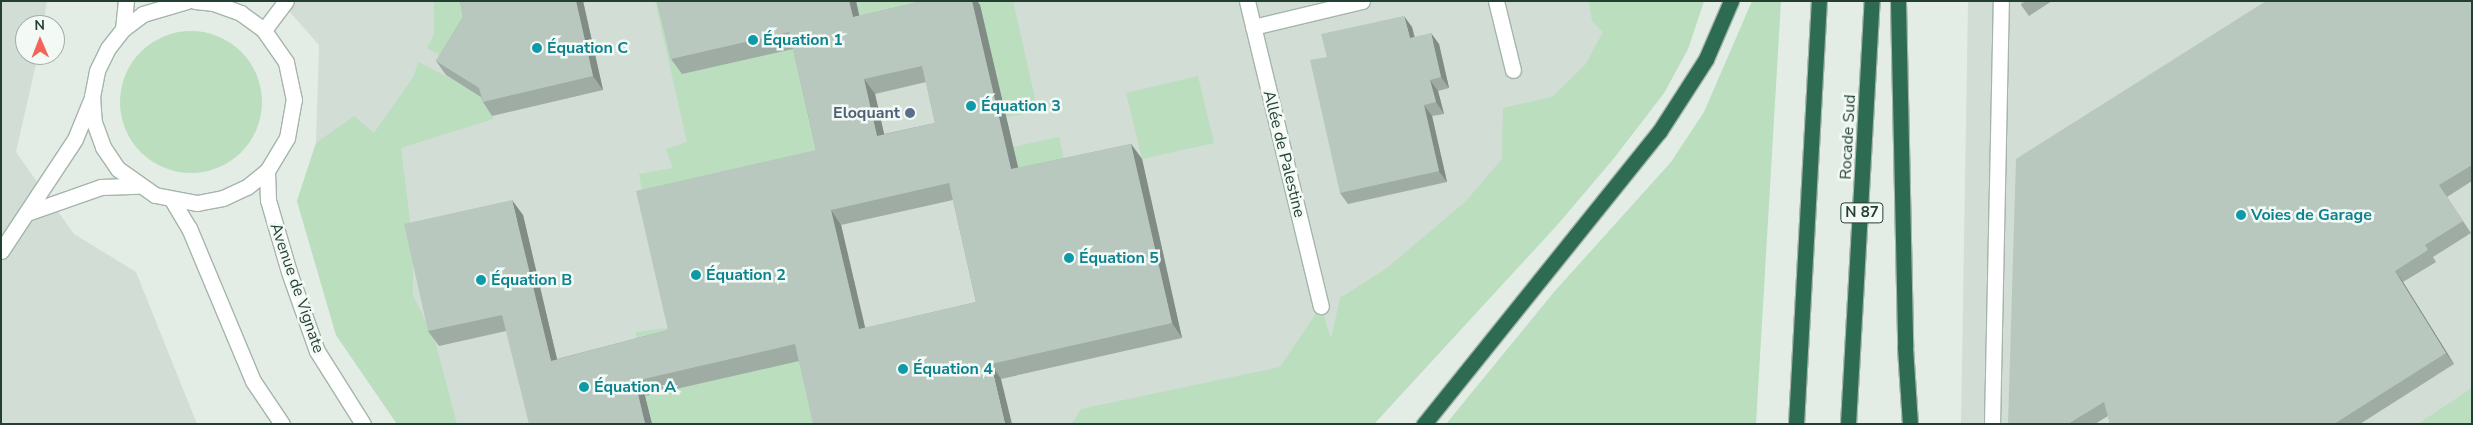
<!DOCTYPE html>
<html>
<head>
<meta charset="utf-8">
<style>
	body { margin:0 }
	#map { position:relative; width:2473px; height:425px; overflow:hidden; background:#e3ede6; font-family:"Nunito Sans",sans-serif }
	div>[style] { position:absolute }
	.built>* { inset:0; background:#d1ddd5 }
	.green>* { inset:0; background:#bbdebe }
	.round { border-radius:50% }
	.roads { filter:drop-shadow(1px 0 #a5b5ac) drop-shadow(-1px 0 #a5b5ac) drop-shadow(0 1px #a5b5ac) drop-shadow(0 -1px #a5b5ac) }
	.minor>* { height:15px; margin:-7.5px; padding:0 7.5px; transform-origin:7.5px; border-radius:7.5px; background:#fff }
	.highway>* { height:15px; margin:-7.5px; padding:0 7.5px; transform-origin:7.5px; border-radius:7.5px; background:#2d6c53 }
	.wall>* { inset:0; background:#9eaca4 }
	.shaded-wall>* { inset:0; background:#818c86 }
	.building>* { inset:0; background:#b8c8bf }
	.dots>* { width:14px; height:14px; translate:-50% -50%; box-sizing:border-box; border:2px solid #f3f9f5; border-radius:50% }
	span { translate:-50% -50%; white-space:nowrap; text-align:center; line-height:1.15; -webkit-text-stroke:5px #f3f9f5; paint-order:stroke }
	.shield-label span { padding:1px 4px; background:#f3f9f5; border:1px solid; border-radius:4px; -webkit-text-stroke-width:0 }
	.shield-label { font-size:15px; color:#223f32; font-weight:700 }
	.culture-label { font-size:16px; color:#0d838f; font-weight:700 }
	.left { translate:0 -50%; text-align:left }
	.service-label { font-size:16px; color:#4e5e75; font-weight:700 }
	.right { translate:-100% -50%; text-align:right }
	.street-label { font-size:16px; color:#223f32 }
	.frame { position:absolute; inset:0; border:2px solid #223f32; pointer-events:none }
	.north { position:absolute; left:15px; top:15px; width:50px; height:50px; box-sizing:border-box; background:#f3f9f5; border:1px solid #9fafa7; border-radius:50%; rotate:359deg; font-size:14px; font-weight:700; line-height:20px; text-align:center; color:#223f32 }
	.north::after { content:''; display:block; margin:auto; width:18px; height:22px; background:#f56359; clip-path:polygon(50% 0,100% 100%,50% 72%,0 100%) }
</style>
</head>
<body>
<div id="map">
	<div class="built">
		<i style="clip-path:polygon(1px 1px,47px 1px,43px 25px,25px 25px,25px 55px,38px 55px,16px 152px,74px 234px,136px 272px,197px 424px,1px 424px)"></i>
		<i style="clip-path:polygon(280px 1px,1704px 1px,1688px 49px,1664px 93px,1614px 158px,1558px 224px,1374px 424px,397px 424px,336px 335px,297px 201px,316px 143px,319px 45px)"></i>
		<i style="clip-path:polygon(1968px 1px,2472px 1px,2472px 424px,1961px 424px)"></i>
	</div>
	<div class="green">
		<i style="clip-path:polygon(434px 1px,458px 1px,467px 5px,493px 119px,401px 148px,413px 246px,413px 295px,435px 341px,457px 424px,397px 424px,336px 335px,297px 201px,316px 143px,354px 116px,374px 133px,414px 76px,418px 62px,465px 86px,472px 74px,427px 48px,434px 34px)"></i>
		<i style="clip-path:polygon(655px 1px,664px 1px,800px 47px,827px 165px,645px 206px,639px 174px,673px 168px,666px 149px,687px 142px)"></i>
		<i style="clip-path:polygon(856px 1px,1013px 1px,1038px 112px,1006px 117px,980px 5px,863px 32px)"></i>
		<i style="clip-path:polygon(1589px 1px,1704px 1px,1688px 49px,1664px 93px,1614px 158px,1558px 224px,1374px 424px,1072px 424px,1081px 409px,1280px 367px,1321px 306px,1331px 339px,1340px 298px,1387px 268px,1466px 201px,1502px 159px,1503px 108px,1552px 97px,1585px 65px,1603px 32px,1592px 21px)"></i>
		<i style="clip-path:polygon(1752px 1px,1781px 1px,1756px 424px,1446px 424px,1554px 292px,1671px 162px,1704px 112px)"></i>
		<i class="round" style="left:120px;top:31px;width:142px;height:142px"></i>
		<i style="clip-path:polygon(1198px 76px,1214px 143px,1142px 159px,1126px 93px)"></i>
		<i style="clip-path:polygon(1059px 137px,1067px 174px,1022px 184px,1013px 147px)"></i>
		<i style="clip-path:polygon(675px 327px,805px 359px,820px 424px,652px 424px,638px 366px,636px 332px)"></i>
		<i style="clip-path:polygon(2472px 388px,2472px 424px,2418px 424px)"></i>
	</div>
	<div class="roads">
		<div class="minor">
			<i style="left:187px;top:1px;width:46px;rotate:163.5deg"></i>
			<i style="left:143px;top:14px;width:25px;rotate:143deg"></i>
			<i style="left:123px;top:29px;width:24px;rotate:128deg"></i>
			<i style="left:108px;top:48px;width:25px;rotate:116deg"></i>
			<i style="left:97px;top:71px;width:25px;rotate:101deg"></i>
			<i style="left:92px;top:96px;width:26px;rotate:86deg"></i>
			<i style="left:94px;top:122px;width:27px;rotate:70deg"></i>
			<i style="left:103px;top:147px;width:27px;rotate:56deg"></i>
			<i style="left:118px;top:169px;width:45px;rotate:35.1deg"></i>
			<i style="left:155px;top:195px;width:43px;rotate:10.8deg"></i>
			<i style="left:197px;top:203px;width:26px;rotate:-11deg"></i>
			<i style="left:223px;top:198px;width:26px;rotate:-25deg"></i>
			<i style="left:247px;top:187px;width:26px;rotate:-39deg"></i>
			<i style="left:267px;top:171px;width:39px;rotate:-59deg"></i>
			<i style="left:287px;top:138px;width:39px;rotate:-80deg"></i>
			<i style="left:294px;top:100px;width:39px;rotate:-102deg"></i>
			<i style="left:286px;top:62px;width:39px;rotate:-125deg"></i>
			<i style="left:264px;top:30px;width:29px;rotate:-144deg"></i>
			<i style="left:241px;top:13px;width:29px;rotate:-160deg"></i>
			<i style="left:214px;top:3px;width:19px;rotate:-174deg"></i>
			<i style="left:1247px;top:1px;width:314px;rotate:76.4deg"></i>
			<i style="left:1496px;top:1px;width:71px;rotate:76.2deg"></i>
			<i style="left:1253px;top:27px;width:112px;rotate:-13.4deg"></i>
			<i style="left:123px;top:29px;width:28px;rotate:-84deg"></i>
			<i style="left:264px;top:30px;width:36px;rotate:-53deg"></i>
			<i style="left:267px;top:171px;width:29px;rotate:88deg"></i>
			<i style="left:268px;top:200px;width:75px;rotate:73.7deg"></i>
			<i style="left:289px;top:272px;width:84px;rotate:70.5deg"></i>
			<i style="left:317px;top:351px;width:86px;rotate:57.8deg"></i>
			<i style="left:172px;top:200px;width:33px;rotate:59deg"></i>
			<i style="left:189px;top:228px;width:166px;rotate:67.3deg"></i>
			<i style="left:253px;top:381px;width:52px;rotate:56deg"></i>
			<i style="left:27px;top:213px;width:78px;rotate:-19.4deg"></i>
			<i style="left:101px;top:187px;width:37px;rotate:-2deg"></i>
			<i style="left:1px;top:251px;width:134px;rotate:-56.5deg"></i>
			<i style="left:75px;top:139px;width:42px;rotate:-67.7deg"></i>
			<i style="left:1992px;top:424px;width:423px;rotate:-88.8deg"></i>
		</div>
		<div class="highway">
			<i style="left:1898px;top:1px;width:346px;rotate:88.8deg"></i>
			<i style="left:1905px;top:347px;width:77px;rotate:86.3deg"></i>
			<i style="left:1424px;top:424px;width:375px;rotate:-51.2deg"></i>
			<i style="left:1659px;top:132px;width:87px;rotate:-57.2deg"></i>
			<i style="left:1706px;top:59px;width:63px;rotate:-66.7deg"></i>
			<i style="left:1796px;top:424px;width:424px;rotate:-86.9deg"></i>
			<i style="left:1848px;top:424px;width:424px;rotate:-86.8deg"></i>
		</div>
	</div>
	<div class="wall">
		<i style="clip-path:polygon(460px 1px,583px 1px,603px 90px,492px 116px,483px 102px,481px 97px,446px 75px,436px 61px,463px 17px)"></i>
		<i style="clip-path:polygon(evenodd,657px 1px,856px 1px,859px 16px,922px 1px,977px 1px,980px 5px,1018px 168px,1131px 144px,1142px 159px,1182px 338px,1001px 379px,799px 361px,645px 396px,652px 424px,506px 331px,439px 346px,428px 331px,523px 215px,557px 359px,668px 330px,816px 150px,793px 49px,682px 74px,671px 59px,657px 1px,926px 82px,935px 123px,884px 134px,875px 94px,926px 82px,657px 1px,953px 200px,976px 302px,865px 328px,841px 225px,953px 200px)"></i>
		<i style="clip-path:polygon(2021px 1px,2052px 1px,2029px 16px,2021px 5px)"></i>
		<i style="clip-path:polygon(2472px 1px,2472px 181px,2447px 197px,2471px 233px,2433px 257px,2436px 262px,2403px 282px,2454px 364px,2360px 424px,2110px 424px,2108px 416px,2095px 424px,2008px 424px)"></i>
		<i style="clip-path:polygon(1412px 27px,1415px 37px,1439px 44px,1449px 88px,1438px 91px,1444px 114px,1432px 116px,1447px 182px,1348px 204px,1340px 193px)"></i>
	</div>
	<div class="shaded-wall">
		<i style="clip-path:polygon(576px 1px,583px 1px,603px 90px,593px 76px)"></i>
		<i style="clip-path:polygon(849px 1px,856px 1px,863px 32px,853px 17px)"></i>
		<i style="clip-path:polygon(972px 1px,977px 1px,980px 5px,1022px 184px,1011px 169px)"></i>
		<i style="clip-path:polygon(1404px 16px,1412px 27px,1417px 50px,1410px 38px)"></i>
		<i style="clip-path:polygon(1431px 33px,1439px 44px,1449px 88px,1441px 77px)"></i>
		<i style="clip-path:polygon(864px 79px,875px 94px,888px 151px,877px 136px)"></i>
		<i style="clip-path:polygon(1430px 80px,1438px 91px,1444px 114px,1436px 102px)"></i>
		<i style="clip-path:polygon(1424px 105px,1432px 116px,1447px 182px,1439px 171px)"></i>
		<i style="clip-path:polygon(1131px 144px,1142px 159px,1182px 338px,1172px 323px)"></i>
		<i style="clip-path:polygon(512px 200px,523px 215px,561px 376px,551px 361px)"></i>
		<i style="clip-path:polygon(831px 210px,841px 225px,869px 344px,859px 329px)"></i>
		<i style="clip-path:polygon(2395px 271px,2403px 282px,2454px 364px,2446px 353px)"></i>
		<i style="clip-path:polygon(991px 364px,1001px 379px,1012px 424px,1005px 424px)"></i>
		<i style="clip-path:polygon(635px 381px,645px 396px,652px 424px,645px 424px)"></i>
	</div>
	<div class="building">
		<i style="clip-path:polygon(460px 1px,576px 1px,593px 76px,483px 102px,479px 88px,436px 61px,463px 17px)"></i>
		<i style="clip-path:polygon(evenodd,657px 1px,849px 1px,853px 17px,922px 1px,972px 1px,1011px 169px,1131px 144px,1172px 323px,991px 364px,1005px 424px,813px 424px,795px 344px,635px 381px,645px 424px,529px 424px,502px 315px,428px 331px,404px 224px,512px 200px,551px 361px,668px 330px,636px 191px,816px 150px,789px 32px,671px 59px,657px 1px,922px 66px,935px 123px,877px 136px,864px 79px,922px 66px,657px 1px,949px 183px,976px 302px,859px 329px,831px 210px,949px 183px)"></i>
		<i style="clip-path:polygon(2021px 1px,2026px 1px,2021px 5px)"></i>
		<i style="clip-path:polygon(2266px 1px,2472px 1px,2472px 165px,2439px 185px,2463px 221px,2425px 245px,2428px 250px,2395px 271px,2446px 353px,2334px 424px,2110px 424px,2104px 402px,2068px 424px,2008px 424px,2016px 159px)"></i>
		<i style="clip-path:polygon(1404px 16px,1410px 38px,1431px 33px,1441px 77px,1430px 80px,1436px 102px,1424px 105px,1439px 171px,1340px 193px,1310px 60px,1327px 57px,1321px 34px)"></i>
	</div>
	<div class="dots">
		<i style="left:753px;top:40px;background:#0f9aa8"></i>
		<i style="left:537px;top:48px;background:#0f9aa8"></i>
		<i style="left:971px;top:106px;background:#0f9aa8"></i>
		<i style="left:910px;top:113px;background:#5c6f8a"></i>
		<i style="left:2241px;top:215px;background:#0f9aa8"></i>
		<i style="left:1069px;top:258px;background:#0f9aa8"></i>
		<i style="left:696px;top:275px;background:#0f9aa8"></i>
		<i style="left:481px;top:280px;background:#0f9aa8"></i>
		<i style="left:903px;top:369px;background:#0f9aa8"></i>
		<i style="left:584px;top:387px;background:#0f9aa8"></i>
	</div>
	<div class="shield-label">
		<span style="left:1862px;top:213px">N 87</span>
	</div>
	<div class="culture-label">
		<span class="left" style="left:763px;top:40px">Équation 1</span>
		<span class="left" style="left:547px;top:48px">Équation C</span>
		<span class="left" style="left:981px;top:106px">Équation 3</span>
		<span class="left" style="left:2251px;top:215px">Voies de Garage</span>
		<span class="left" style="left:1079px;top:258px">Équation 5</span>
		<span class="left" style="left:706px;top:275px">Équation 2</span>
		<span class="left" style="left:491px;top:280px">Équation B</span>
		<span class="left" style="left:913px;top:369px">Équation 4</span>
		<span class="left" style="left:594px;top:387px">Équation A</span>
	</div>
	<div class="service-label">
		<span class="right" style="left:900px;top:113px">Eloquant</span>
	</div>
	<div class="street-label">
		<span style="left:1848px;top:137px;rotate:-87deg">Rocade Sud</span>
		<span style="left:1284px;top:154px;rotate:76deg">Allée de Palestine</span>
		<span style="left:297px;top:288px;rotate:71deg">Avenue de Vignate</span>
	</div>
	<div class="frame"></div>
	<div class="north">N</div>
</div>
</body>
</html>
